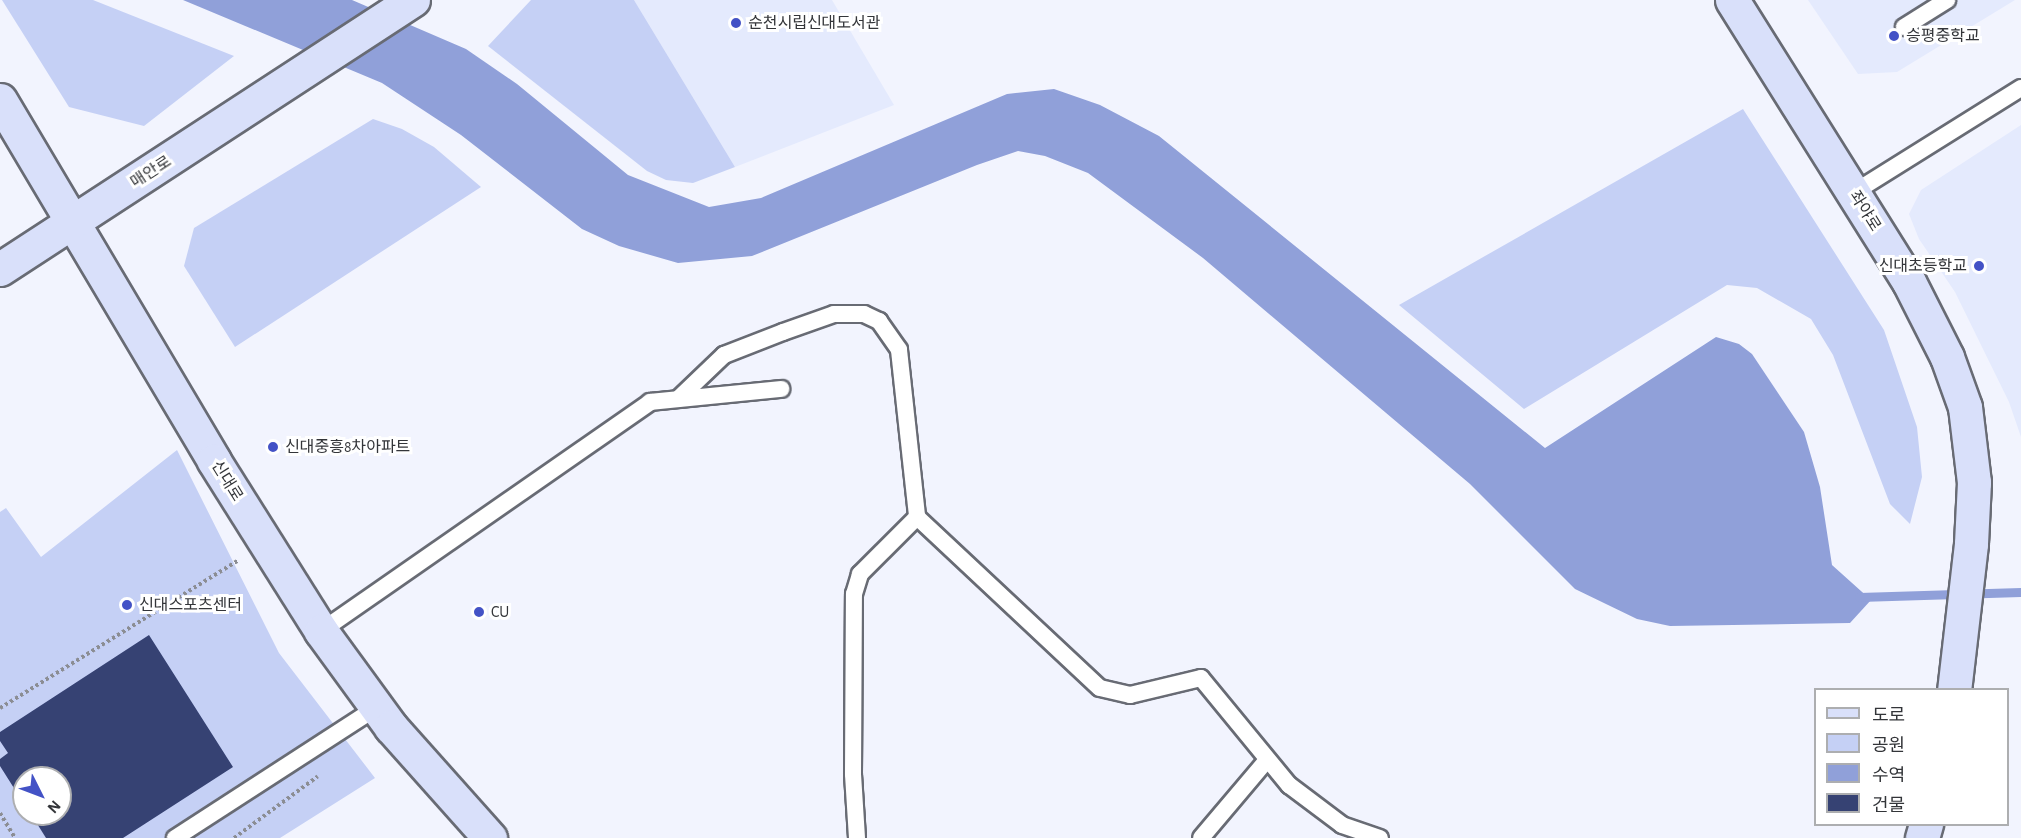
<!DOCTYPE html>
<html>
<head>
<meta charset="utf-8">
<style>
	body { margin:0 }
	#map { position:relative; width:2021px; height:838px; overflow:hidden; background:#f2f4fe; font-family:"Alegreya Sans","Noto Sans KR",sans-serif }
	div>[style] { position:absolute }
	.built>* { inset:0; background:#e4eafd }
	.green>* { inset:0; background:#c5d0f5 }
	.water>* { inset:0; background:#90a0d9 }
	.stream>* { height:9px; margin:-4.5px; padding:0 4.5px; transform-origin:4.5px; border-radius:4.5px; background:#90a0d9 }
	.building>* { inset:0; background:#364273 }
	.path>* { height:4px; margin-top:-2px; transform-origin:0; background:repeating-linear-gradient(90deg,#8b8d93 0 3px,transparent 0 6px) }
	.roads { filter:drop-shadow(2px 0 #686b74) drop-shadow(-2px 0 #686b74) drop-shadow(0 2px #686b74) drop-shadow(0 -2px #686b74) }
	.lane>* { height:16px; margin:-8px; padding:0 8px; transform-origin:8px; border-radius:8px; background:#fff }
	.secondary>* { height:33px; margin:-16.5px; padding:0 16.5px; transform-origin:16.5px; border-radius:16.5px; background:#d9e0fa }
	.dots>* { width:16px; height:16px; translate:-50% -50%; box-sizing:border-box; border:3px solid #fff; border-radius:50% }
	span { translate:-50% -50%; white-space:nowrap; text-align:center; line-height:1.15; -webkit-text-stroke:6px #fff; paint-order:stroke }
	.poi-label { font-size:16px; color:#333539 }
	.left { translate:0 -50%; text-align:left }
	.right { translate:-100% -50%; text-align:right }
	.street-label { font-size:16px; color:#333539 }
	.legend { position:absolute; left:1814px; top:688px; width:195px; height:138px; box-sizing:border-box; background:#fff; border:2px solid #adaeb0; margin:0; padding:8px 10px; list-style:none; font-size:18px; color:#333539 }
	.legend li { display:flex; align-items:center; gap:12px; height:30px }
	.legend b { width:30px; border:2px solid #adaeb0 }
	.north { position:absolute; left:12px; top:766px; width:60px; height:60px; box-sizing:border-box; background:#fff; border:2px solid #adaeb0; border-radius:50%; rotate:132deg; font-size:16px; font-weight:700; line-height:24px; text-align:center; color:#333539 }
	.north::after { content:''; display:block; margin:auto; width:21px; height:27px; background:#4352c6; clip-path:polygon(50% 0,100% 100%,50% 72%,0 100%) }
</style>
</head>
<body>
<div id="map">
	<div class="built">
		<i style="clip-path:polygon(634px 0,832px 0,894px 105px,735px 167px)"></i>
		<i style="clip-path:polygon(1808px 0,2015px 0,1897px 72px,1858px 74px)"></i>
		<i style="clip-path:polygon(2021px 125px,2021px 437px,2009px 402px,1955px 292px,1919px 239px,1909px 214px,1921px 190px)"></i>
	</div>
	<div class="green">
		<i style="clip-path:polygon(2px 0,93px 0,234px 56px,144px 126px,69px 107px)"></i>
		<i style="clip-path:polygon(531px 0,634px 0,735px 167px,693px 183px,666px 180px,647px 171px,488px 46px)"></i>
		<i style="clip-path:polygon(1743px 109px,1884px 330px,1917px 427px,1922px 477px,1910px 524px,1890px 504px,1833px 355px,1811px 319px,1757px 288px,1727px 285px,1524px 409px,1399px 305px)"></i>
		<i style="clip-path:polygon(373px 119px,402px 129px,434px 147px,481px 187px,235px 347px,184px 266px,194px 228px)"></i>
		<i style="clip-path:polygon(evenodd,177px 450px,279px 653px,375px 778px,280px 838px,0 838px,0 512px,6px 508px,41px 557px,177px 450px,24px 778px,60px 778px,60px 814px,24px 814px,24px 778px)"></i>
	</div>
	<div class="water">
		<i style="clip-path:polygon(183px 0,352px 0,466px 49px,517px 84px,628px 175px,709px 207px,761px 198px,1007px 94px,1054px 89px,1100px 105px,1159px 136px,1545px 448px,1716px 337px,1739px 344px,1752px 354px,1804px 432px,1820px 487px,1832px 565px,1871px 600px,1850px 623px,1670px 626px,1637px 619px,1575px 589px,1470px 484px,1203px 258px,1088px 173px,1045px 156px,1018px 151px,977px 165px,752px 256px,678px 263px,619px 246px,582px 229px,461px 135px,382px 83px)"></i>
	</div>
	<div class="stream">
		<i style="left:1859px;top:597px;width:162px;rotate:-1.8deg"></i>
	</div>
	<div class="building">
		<i style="clip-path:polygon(149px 635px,233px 767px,123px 838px,46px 838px,31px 814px,60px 814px,60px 778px,24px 778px,24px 804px,0 766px,0 759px,8px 753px,0 741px,0 732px)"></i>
	</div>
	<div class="path">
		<i style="left:0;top:708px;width:281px;rotate:-31.8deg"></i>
		<i style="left:0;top:813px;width:29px;rotate:59deg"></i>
		<i style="left:234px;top:838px;width:104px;rotate:-36.4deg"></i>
	</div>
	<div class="roads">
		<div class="lane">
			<i style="left:1904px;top:27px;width:51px;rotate:-32.1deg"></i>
			<i style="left:1853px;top:193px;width:198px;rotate:-32deg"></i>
			<i style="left:678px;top:399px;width:64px;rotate:-43.7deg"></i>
			<i style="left:724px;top:355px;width:63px;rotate:-21.3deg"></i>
			<i style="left:783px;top:332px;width:54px;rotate:-19.4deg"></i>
			<i style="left:834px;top:314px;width:30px"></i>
			<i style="left:864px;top:314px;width:17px;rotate:25deg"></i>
			<i style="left:879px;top:321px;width:35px;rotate:55deg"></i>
			<i style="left:899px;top:350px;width:168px;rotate:83.8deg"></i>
			<i style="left:917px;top:517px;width:250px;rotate:43.1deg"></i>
			<i style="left:1100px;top:688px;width:31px;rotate:13deg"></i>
			<i style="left:1130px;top:695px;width:73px;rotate:-13.5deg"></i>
			<i style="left:1201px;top:678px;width:139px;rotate:50.6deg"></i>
			<i style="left:1289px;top:785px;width:66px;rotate:37deg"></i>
			<i style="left:1342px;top:825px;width:40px;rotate:18.9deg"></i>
			<i style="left:321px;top:631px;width:401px;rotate:-34.8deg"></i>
			<i style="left:650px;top:402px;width:132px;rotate:-5.7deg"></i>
			<i style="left:175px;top:838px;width:239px;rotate:-32.9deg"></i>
			<i style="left:857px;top:838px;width:64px;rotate:-93.6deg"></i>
			<i style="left:853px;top:774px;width:180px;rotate:-89.7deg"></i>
			<i style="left:854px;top:594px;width:21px;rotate:-73deg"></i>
			<i style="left:860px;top:574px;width:81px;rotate:-45deg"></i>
			<i style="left:1201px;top:838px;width:102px;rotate:-49.8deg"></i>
		</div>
		<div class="secondary">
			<i style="left:1732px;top:0;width:333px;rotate:57.9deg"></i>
			<i style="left:1909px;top:282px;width:84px;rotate:63.1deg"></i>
			<i style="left:1947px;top:357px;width:53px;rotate:70.2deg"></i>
			<i style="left:1965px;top:407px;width:76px;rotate:83.2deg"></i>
			<i style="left:1974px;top:482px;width:62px;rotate:92.8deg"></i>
			<i style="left:1971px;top:544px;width:147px;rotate:96.6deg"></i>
			<i style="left:0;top:100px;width:420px;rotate:59.3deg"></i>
			<i style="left:214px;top:461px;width:201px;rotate:57.8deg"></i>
			<i style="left:321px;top:631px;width:119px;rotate:53.9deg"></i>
			<i style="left:391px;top:727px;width:149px;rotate:48.3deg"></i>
			<i style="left:0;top:269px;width:493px;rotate:-33.1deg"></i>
			<i style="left:1922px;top:838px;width:15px;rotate:-74deg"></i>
		</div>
	</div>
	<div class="dots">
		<i style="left:736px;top:23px;background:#4352c6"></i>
		<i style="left:1894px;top:36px;background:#4352c6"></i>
		<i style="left:1979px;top:266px;background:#4352c6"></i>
		<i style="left:273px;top:447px;background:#4352c6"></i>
		<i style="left:127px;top:605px;background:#4352c6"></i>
		<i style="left:479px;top:612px;background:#4352c6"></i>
	</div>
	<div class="poi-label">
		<span class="left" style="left:748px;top:23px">순천시립신대도서관</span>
		<span class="left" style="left:1906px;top:36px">승평중학교</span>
		<span class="right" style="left:1967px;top:266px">신대초등학교</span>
		<span class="left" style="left:285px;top:447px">신대중흥8차아파트</span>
		<span class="left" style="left:139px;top:605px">신대스포츠센터</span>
		<span class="left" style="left:491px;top:612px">CU</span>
	</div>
	<div class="street-label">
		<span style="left:151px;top:172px;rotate:-33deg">매안로</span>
		<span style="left:1865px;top:211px;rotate:58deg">좌야로</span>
		<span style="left:227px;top:481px;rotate:58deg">신대로</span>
	</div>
	<ul class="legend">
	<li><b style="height:8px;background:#d9e0fa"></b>도로</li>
	<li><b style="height:16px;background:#c5d0f5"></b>공원</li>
	<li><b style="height:16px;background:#90a0d9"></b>수역</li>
	<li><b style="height:16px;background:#364273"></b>건물</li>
	</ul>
	<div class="north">N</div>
</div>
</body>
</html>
